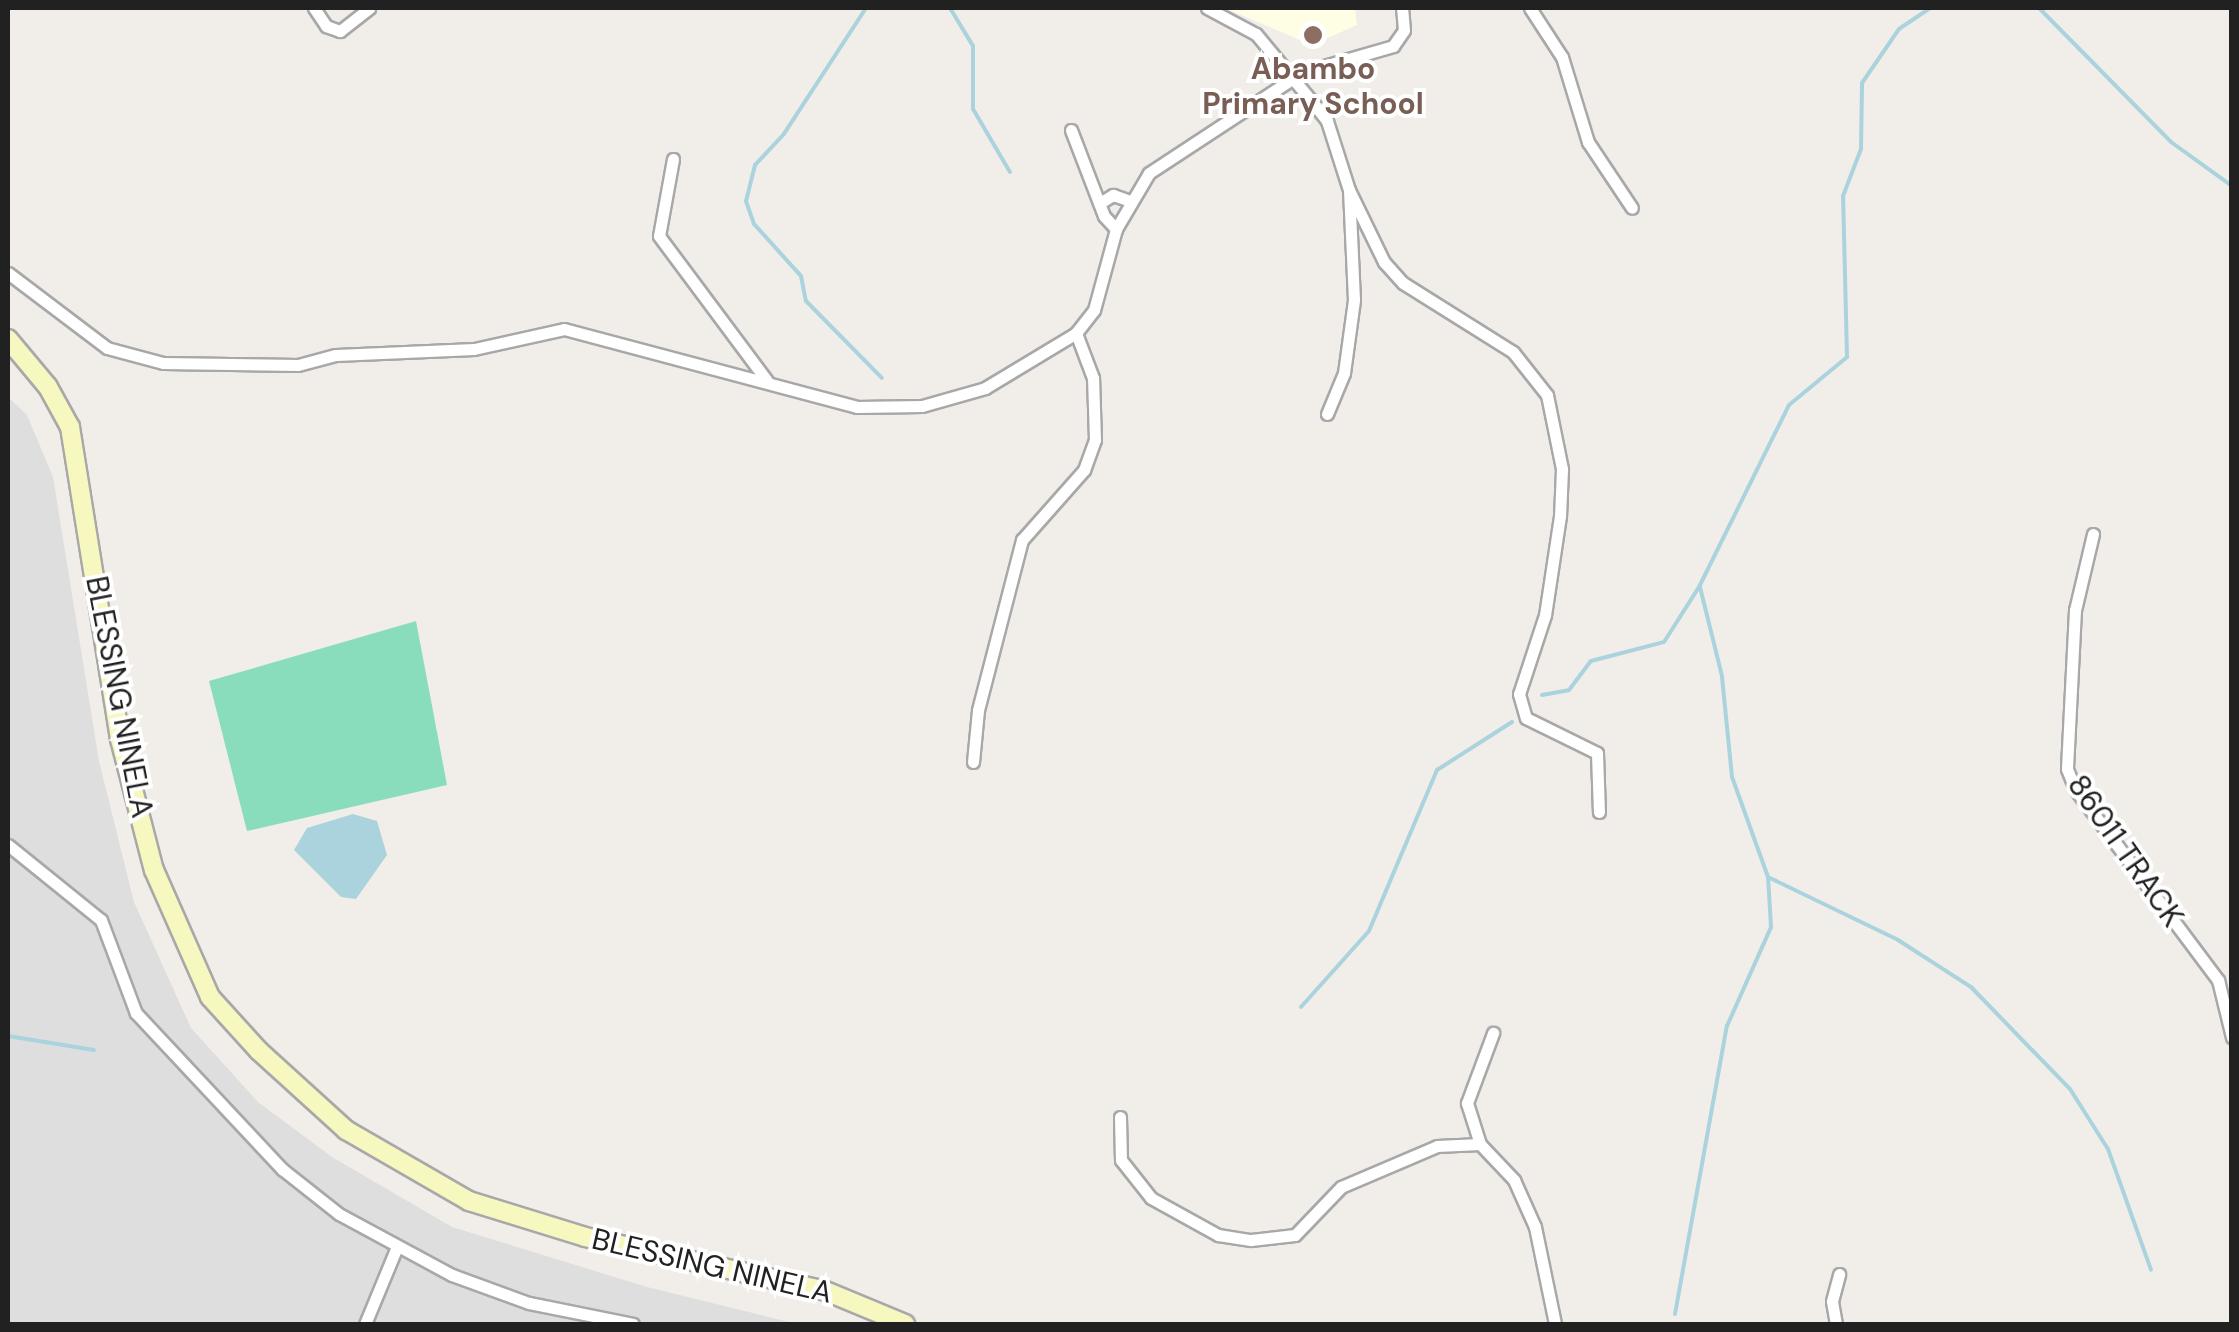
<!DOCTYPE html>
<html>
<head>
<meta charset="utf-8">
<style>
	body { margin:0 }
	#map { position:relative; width:2239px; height:1332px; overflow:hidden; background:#f1eee9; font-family:"DM Sans",sans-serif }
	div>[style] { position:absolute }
	.residential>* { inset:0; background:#dfdede }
	.education>* { inset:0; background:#fefee5 }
	.pitch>* { inset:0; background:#8addbc }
	.water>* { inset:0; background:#abd3dd }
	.stream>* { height:4px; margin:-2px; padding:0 2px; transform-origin:2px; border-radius:2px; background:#abd3dd }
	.roads { filter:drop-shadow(2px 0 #a8a8a8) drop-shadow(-2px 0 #a8a8a8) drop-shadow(0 2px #a8a8a8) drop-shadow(0 -2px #a8a8a8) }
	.street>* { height:11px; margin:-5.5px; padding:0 5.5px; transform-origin:5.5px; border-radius:5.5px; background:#fff }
	.secondary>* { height:18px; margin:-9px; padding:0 9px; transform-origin:9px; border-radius:9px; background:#f6f8c0 }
	.dots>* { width:28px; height:28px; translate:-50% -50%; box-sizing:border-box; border:5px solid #fff; border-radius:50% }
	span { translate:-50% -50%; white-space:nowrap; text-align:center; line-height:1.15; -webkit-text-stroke:8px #fff; paint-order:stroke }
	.education-label { font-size:30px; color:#785e54; font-weight:700 }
	.street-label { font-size:30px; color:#212121 }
	.frame { position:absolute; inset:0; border:10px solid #212121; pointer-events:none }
</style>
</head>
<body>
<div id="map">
	<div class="residential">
		<i style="clip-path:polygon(8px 397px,27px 415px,53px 477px,99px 761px,134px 902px,191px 1028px,258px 1102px,332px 1157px,452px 1227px,647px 1287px,797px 1324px,8px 1324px)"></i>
	</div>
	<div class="education">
		<i style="clip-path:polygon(1225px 8px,1355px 8px,1357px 25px,1312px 45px)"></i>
	</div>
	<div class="pitch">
		<i style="clip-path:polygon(416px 621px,447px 785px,247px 831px,209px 681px)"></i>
	</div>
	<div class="water">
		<i style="clip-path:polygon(353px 814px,377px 821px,387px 855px,356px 899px,341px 897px,294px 850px,307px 828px)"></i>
	</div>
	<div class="stream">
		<i style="left:866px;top:8px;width:150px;rotate:123.1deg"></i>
		<i style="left:784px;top:134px;width:42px;rotate:133.1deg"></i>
		<i style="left:755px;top:165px;width:37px;rotate:104deg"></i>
		<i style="left:746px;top:201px;width:24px;rotate:71deg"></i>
		<i style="left:754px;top:224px;width:70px;rotate:47.9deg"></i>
		<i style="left:801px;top:276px;width:25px;rotate:79deg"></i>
		<i style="left:806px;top:301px;width:108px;rotate:45.4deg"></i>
		<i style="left:950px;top:8px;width:44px;rotate:58.8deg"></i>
		<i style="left:973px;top:46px;width:63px;rotate:90deg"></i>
		<i style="left:973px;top:109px;width:73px;rotate:59.6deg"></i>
		<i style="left:2039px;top:8px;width:188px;rotate:45.4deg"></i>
		<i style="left:2171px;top:142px;width:75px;rotate:35.8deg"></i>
		<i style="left:1542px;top:695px;width:27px;rotate:-10deg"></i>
		<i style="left:1569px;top:690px;width:36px;rotate:-53deg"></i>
		<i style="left:1591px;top:661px;width:75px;rotate:-14.6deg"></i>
		<i style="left:1664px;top:642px;width:65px;rotate:-57.5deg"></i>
		<i style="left:1699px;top:587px;width:203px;rotate:-63.7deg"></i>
		<i style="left:1789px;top:405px;width:75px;rotate:-39.6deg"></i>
		<i style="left:1847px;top:357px;width:161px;rotate:-91.4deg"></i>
		<i style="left:1843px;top:196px;width:50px;rotate:-69deg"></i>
		<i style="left:1861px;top:149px;width:66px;rotate:-89.1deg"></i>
		<i style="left:1862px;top:83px;width:65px;rotate:-55.6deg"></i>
		<i style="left:1899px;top:29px;width:37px;rotate:-34deg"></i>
		<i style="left:1770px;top:878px;width:142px;rotate:25.8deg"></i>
		<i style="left:1898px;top:940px;width:87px;rotate:32.8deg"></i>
		<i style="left:1971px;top:987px;width:142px;rotate:45.9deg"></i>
		<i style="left:2070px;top:1089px;width:71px;rotate:57.7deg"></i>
		<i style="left:2108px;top:1149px;width:128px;rotate:70.4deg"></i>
		<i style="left:1301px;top:1007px;width:102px;rotate:-48.2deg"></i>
		<i style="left:1369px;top:931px;width:175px;rotate:-67.1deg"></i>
		<i style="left:1437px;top:770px;width:89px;rotate:-32.6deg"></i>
		<i style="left:8px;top:1036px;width:87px;rotate:9.2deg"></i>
		<i style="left:1675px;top:1314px;width:293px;rotate:-79.8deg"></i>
		<i style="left:1727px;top:1026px;width:108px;rotate:-66deg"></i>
		<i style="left:1771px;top:927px;width:50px;rotate:-93.4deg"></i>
		<i style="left:1768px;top:877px;width:106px;rotate:-109.8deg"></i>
		<i style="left:1732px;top:777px;width:101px;rotate:-95.7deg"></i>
		<i style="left:1722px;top:676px;width:92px;rotate:-103.9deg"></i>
	</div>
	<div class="roads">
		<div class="street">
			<i style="left:314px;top:8px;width:22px;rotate:56deg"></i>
			<i style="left:326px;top:26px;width:15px;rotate:20deg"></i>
			<i style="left:340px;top:31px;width:37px;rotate:-38deg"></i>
			<i style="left:1207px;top:8px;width:55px;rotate:28deg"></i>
			<i style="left:1256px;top:34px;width:85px;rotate:50.3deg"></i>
			<i style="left:1310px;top:99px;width:28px;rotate:52deg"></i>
			<i style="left:1327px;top:121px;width:72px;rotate:72.3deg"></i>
			<i style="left:1530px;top:8px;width:59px;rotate:56.9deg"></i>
			<i style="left:1562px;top:57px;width:89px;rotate:73deg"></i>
			<i style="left:1588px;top:142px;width:79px;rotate:56.3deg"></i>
			<i style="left:1071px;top:130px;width:92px;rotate:69deg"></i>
			<i style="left:1104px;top:216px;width:18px;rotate:47deg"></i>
			<i style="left:673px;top:159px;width:78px;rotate:100.3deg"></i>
			<i style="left:659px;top:236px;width:181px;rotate:53.3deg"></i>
			<i style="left:1103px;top:201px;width:12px;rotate:-31deg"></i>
			<i style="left:1113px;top:195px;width:18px;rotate:19deg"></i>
			<i style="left:8px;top:273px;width:124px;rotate:37.1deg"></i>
			<i style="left:107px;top:348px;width:58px;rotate:15deg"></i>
			<i style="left:163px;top:363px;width:135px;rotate:0.8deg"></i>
			<i style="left:298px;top:365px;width:39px;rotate:-15deg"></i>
			<i style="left:336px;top:355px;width:138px;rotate:-2.5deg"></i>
			<i style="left:474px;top:349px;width:92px;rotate:-12.5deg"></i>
			<i style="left:564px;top:329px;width:303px;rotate:14.9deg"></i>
			<i style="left:857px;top:407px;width:65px;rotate:-0.9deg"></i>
			<i style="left:922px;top:406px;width:66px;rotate:-15.9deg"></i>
			<i style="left:985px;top:388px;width:106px;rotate:-31.1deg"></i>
			<i style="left:1076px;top:333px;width:29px;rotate:-52deg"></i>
			<i style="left:1094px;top:310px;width:84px;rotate:-74.8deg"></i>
			<i style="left:1116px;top:229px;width:65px;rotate:-59.5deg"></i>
			<i style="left:1149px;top:173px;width:184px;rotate:-33.3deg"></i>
			<i style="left:1303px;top:72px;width:94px;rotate:-16.1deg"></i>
			<i style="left:1393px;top:46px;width:19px;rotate:-55deg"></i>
			<i style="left:1404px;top:30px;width:22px;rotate:-95deg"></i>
			<i style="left:1327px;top:414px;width:44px;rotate:-67.5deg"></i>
			<i style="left:1344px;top:373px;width:74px;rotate:-82.2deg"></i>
			<i style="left:1354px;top:300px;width:110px;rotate:-92.6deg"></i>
			<i style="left:1349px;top:190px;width:80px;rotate:64.1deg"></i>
			<i style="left:1384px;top:262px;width:28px;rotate:48deg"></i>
			<i style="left:1403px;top:283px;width:130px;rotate:32.1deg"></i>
			<i style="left:1513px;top:352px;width:55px;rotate:51.7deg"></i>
			<i style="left:1547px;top:395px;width:76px;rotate:78.5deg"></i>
			<i style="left:1562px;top:469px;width:47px;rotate:92.4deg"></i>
			<i style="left:1560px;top:516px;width:100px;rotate:98.6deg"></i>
			<i style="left:1545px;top:615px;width:83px;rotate:108.2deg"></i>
			<i style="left:1519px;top:694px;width:25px;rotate:74deg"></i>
			<i style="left:1526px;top:718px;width:79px;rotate:26.2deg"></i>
			<i style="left:1597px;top:753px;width:59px;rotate:88.1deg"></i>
			<i style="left:2093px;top:534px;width:78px;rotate:103.3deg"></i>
			<i style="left:2075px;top:610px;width:159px;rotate:92.9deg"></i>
			<i style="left:2067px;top:769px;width:22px;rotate:68deg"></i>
			<i style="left:2075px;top:789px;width:239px;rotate:53.2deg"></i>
			<i style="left:2218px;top:980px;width:59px;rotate:76.2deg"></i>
			<i style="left:973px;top:762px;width:52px;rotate:-84.5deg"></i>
			<i style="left:978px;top:710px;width:176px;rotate:-75.5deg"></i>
			<i style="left:1022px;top:540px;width:94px;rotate:-48.5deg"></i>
			<i style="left:1084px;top:470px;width:32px;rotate:-70deg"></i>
			<i style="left:1095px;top:440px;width:62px;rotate:-91.8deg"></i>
			<i style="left:1093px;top:378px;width:48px;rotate:-110.7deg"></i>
			<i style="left:8px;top:845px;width:119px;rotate:38.9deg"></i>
			<i style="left:101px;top:920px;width:99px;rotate:69.4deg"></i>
			<i style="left:136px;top:1013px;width:214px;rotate:46.9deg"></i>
			<i style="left:282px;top:1169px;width:73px;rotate:38.3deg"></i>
			<i style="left:339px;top:1214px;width:128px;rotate:28.4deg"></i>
			<i style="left:452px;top:1275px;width:82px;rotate:20deg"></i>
			<i style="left:529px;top:1303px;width:106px;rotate:11.4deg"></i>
			<i style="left:1120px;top:1117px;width:43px;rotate:88.7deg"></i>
			<i style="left:1121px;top:1160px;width:48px;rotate:51.7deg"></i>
			<i style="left:1151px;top:1198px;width:77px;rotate:28.9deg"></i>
			<i style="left:1218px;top:1235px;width:33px;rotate:9deg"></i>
			<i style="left:1251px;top:1240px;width:44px;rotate:-6.5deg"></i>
			<i style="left:1295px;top:1235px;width:66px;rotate:-46.2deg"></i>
			<i style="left:1341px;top:1187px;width:104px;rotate:-23.1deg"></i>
			<i style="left:1437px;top:1146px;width:43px;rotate:-2.7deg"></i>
			<i style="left:1480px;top:1144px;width:50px;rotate:46.6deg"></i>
			<i style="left:1514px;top:1180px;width:51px;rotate:65.9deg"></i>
			<i style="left:1535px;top:1227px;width:99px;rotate:78.3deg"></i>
			<i style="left:1480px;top:1144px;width:43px;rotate:-107.6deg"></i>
			<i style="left:1467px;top:1103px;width:75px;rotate:-69.6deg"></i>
			<i style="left:365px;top:1324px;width:81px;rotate:-67.5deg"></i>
			<i style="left:1836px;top:1324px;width:23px;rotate:-100deg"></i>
			<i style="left:1832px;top:1301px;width:28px;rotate:-75deg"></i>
		</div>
		<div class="secondary">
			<i style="left:8px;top:339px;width:62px;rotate:50.2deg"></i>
			<i style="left:48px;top:387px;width:46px;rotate:61.2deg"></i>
			<i style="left:70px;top:427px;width:316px;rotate:80.9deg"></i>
			<i style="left:120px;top:739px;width:135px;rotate:75.5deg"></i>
			<i style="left:154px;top:870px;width:139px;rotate:66.2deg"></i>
			<i style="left:210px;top:997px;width:73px;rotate:47.8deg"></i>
			<i style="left:259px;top:1051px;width:118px;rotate:42.2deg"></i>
			<i style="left:346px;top:1130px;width:142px;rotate:30deg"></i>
			<i style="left:469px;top:1201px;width:121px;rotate:17.2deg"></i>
			<i style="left:585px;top:1237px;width:244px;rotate:12.6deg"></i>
			<i style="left:823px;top:1290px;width:89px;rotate:22.5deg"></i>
		</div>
	</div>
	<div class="dots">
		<i style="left:1313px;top:35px;background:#8d6e63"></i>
	</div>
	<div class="education-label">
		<span style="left:1313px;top:86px">Abambo<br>Primary School</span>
	</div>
	<div class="street-label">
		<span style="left:119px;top:697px;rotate:79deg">BLESSING NINELA</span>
		<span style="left:2125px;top:851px;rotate:55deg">86011 TRACK</span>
		<span style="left:712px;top:1266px;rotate:13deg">BLESSING NINELA</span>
	</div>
	<div class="frame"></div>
</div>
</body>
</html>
